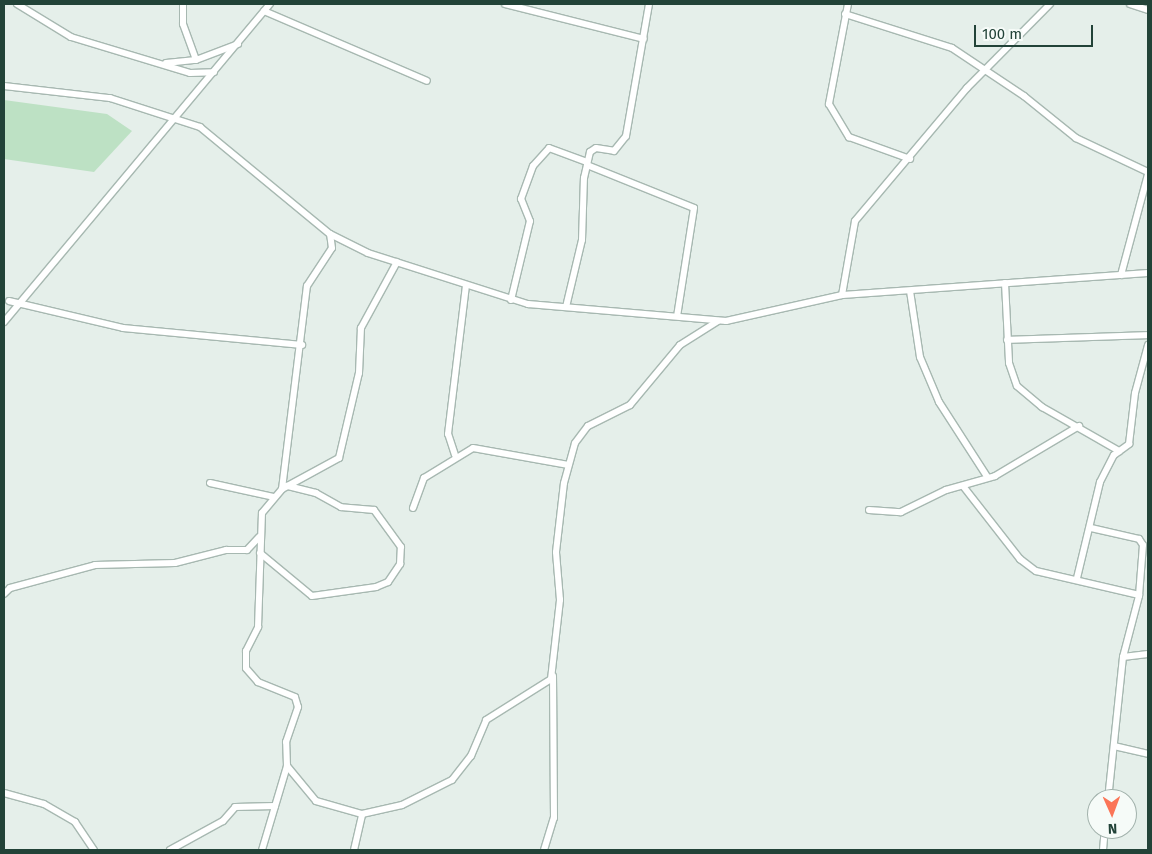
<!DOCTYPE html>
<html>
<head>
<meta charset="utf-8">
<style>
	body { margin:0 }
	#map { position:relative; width:1152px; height:854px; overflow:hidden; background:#e5efea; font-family:"Fira Sans",sans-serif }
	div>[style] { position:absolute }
	.green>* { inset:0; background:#bde1c4 }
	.roads { filter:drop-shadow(1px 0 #a7b8b1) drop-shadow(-1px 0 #a7b8b1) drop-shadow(0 1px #a7b8b1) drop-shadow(0 -1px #a7b8b1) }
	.street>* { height:6px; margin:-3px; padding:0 3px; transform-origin:3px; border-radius:3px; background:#fff }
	span { translate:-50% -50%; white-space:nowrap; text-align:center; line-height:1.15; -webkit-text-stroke:4px #f6fbf8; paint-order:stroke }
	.frame { position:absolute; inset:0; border:5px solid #224338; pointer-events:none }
	.north { position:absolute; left:1087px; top:789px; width:50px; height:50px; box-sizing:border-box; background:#f6fbf8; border:1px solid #a1b1ab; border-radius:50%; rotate:178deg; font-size:14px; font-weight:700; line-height:20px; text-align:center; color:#224338 }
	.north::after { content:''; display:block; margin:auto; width:18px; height:22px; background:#fb7557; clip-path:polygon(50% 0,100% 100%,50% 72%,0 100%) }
	.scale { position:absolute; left:974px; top:25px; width:119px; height:22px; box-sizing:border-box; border:2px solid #224338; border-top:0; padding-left:6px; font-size:15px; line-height:18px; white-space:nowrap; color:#224338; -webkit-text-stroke:4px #f6fbf8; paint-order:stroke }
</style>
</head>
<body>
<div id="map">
	<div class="green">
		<i style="clip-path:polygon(4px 100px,107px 114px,132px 131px,94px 172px,4px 159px)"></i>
	</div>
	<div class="roads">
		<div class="street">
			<i style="left:17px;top:4px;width:63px;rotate:31.4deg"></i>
			<i style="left:71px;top:37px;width:124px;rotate:16.8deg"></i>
			<i style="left:190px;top:73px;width:24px;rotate:-2deg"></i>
			<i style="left:183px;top:4px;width:20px;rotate:90deg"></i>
			<i style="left:183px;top:24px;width:38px;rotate:70deg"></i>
			<i style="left:505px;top:4px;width:143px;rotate:14.1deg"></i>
			<i style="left:848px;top:4px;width:102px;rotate:100.8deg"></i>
			<i style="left:829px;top:104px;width:39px;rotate:59deg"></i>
			<i style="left:849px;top:137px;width:65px;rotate:19.8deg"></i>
			<i style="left:1130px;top:4px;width:19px;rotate:18deg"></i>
			<i style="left:264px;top:11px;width:177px;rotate:23.2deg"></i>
			<i style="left:845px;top:14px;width:112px;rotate:17.6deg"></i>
			<i style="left:952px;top:48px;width:87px;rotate:33.7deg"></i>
			<i style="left:1024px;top:96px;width:67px;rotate:38.9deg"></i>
			<i style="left:1076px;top:138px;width:80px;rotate:25.3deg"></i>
			<i style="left:166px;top:63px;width:30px;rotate:-6deg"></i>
			<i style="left:196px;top:60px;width:45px;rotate:-20.9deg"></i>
			<i style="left:4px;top:86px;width:107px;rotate:6.5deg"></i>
			<i style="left:110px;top:98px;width:95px;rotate:17.9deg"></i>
			<i style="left:200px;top:127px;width:168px;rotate:39.5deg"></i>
			<i style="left:330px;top:234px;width:42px;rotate:26.6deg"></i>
			<i style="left:368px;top:253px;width:168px;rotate:17.7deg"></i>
			<i style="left:528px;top:304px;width:199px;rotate:4.9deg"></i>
			<i style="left:726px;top:321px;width:119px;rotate:-12.6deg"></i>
			<i style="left:842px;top:295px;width:307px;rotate:-4.1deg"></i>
			<i style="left:587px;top:165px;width:115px;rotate:21.9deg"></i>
			<i style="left:694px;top:208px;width:109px;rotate:98.9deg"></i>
			<i style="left:1121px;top:275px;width:105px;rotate:-75deg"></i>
			<i style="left:1005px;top:283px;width:80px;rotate:87.1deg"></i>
			<i style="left:1009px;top:363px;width:24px;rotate:71deg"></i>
			<i style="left:1017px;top:386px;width:33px;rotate:40deg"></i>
			<i style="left:1042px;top:407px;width:89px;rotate:29.7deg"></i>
			<i style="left:910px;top:291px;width:67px;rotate:81.4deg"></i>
			<i style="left:920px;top:357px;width:49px;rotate:67.1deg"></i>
			<i style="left:939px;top:402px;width:90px;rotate:57.2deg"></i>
			<i style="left:842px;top:295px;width:75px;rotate:-80deg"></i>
			<i style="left:855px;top:221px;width:174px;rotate:-49.9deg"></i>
			<i style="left:967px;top:88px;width:118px;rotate:-45.3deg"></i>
			<i style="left:511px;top:300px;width:81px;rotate:-76.5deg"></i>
			<i style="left:530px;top:221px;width:24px;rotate:-112deg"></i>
			<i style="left:521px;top:199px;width:35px;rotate:-70deg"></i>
			<i style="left:533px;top:166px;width:24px;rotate:-48deg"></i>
			<i style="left:549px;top:148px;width:40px;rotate:20.2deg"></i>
			<i style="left:9px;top:301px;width:117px;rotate:13.3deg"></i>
			<i style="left:123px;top:328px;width:180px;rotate:5.4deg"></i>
			<i style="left:566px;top:307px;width:69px;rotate:-76.6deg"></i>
			<i style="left:582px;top:240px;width:62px;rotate:-88.2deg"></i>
			<i style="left:584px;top:178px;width:27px;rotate:-77deg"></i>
			<i style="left:590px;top:152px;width:7px;rotate:-34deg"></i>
			<i style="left:596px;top:148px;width:18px;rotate:9deg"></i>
			<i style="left:614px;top:151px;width:19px;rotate:-51deg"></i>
			<i style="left:626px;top:136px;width:134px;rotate:-80.1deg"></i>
			<i style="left:4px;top:322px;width:415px;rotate:-50.1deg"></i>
			<i style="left:1007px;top:340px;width:141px;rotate:-2deg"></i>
			<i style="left:455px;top:455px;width:22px;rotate:-108deg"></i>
			<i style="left:448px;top:434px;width:149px;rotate:-83.1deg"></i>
			<i style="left:210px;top:483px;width:66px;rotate:12.3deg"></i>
			<i style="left:963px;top:486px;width:93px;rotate:52deg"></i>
			<i style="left:1020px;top:559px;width:20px;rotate:37deg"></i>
			<i style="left:1036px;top:571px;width:106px;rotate:13.1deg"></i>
			<i style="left:282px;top:489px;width:205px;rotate:-83deg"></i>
			<i style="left:307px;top:286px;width:45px;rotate:-56.7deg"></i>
			<i style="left:332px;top:248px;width:14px;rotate:-98deg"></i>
			<i style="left:413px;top:508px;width:32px;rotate:-70deg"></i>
			<i style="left:424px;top:478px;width:57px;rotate:-31.5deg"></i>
			<i style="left:473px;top:448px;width:97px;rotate:10.1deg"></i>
			<i style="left:869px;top:510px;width:32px;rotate:4deg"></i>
			<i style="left:901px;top:512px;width:50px;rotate:-26.1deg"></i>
			<i style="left:946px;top:490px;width:51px;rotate:-15.9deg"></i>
			<i style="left:995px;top:476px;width:98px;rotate:-30.8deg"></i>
			<i style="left:1091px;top:528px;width:49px;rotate:12.9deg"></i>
			<i style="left:1139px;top:539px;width:7px;rotate:56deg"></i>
			<i style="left:1143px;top:545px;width:51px;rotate:94.5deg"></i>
			<i style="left:1139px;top:596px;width:63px;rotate:104.7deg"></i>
			<i style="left:1123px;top:657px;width:143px;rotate:96deg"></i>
			<i style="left:260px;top:553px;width:67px;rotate:39.6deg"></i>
			<i style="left:312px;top:596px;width:65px;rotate:-8deg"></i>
			<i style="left:376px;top:587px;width:13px;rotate:-23deg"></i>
			<i style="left:388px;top:582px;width:22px;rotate:-56deg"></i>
			<i style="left:400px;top:564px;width:17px;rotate:-87deg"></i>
			<i style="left:401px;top:547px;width:46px;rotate:-126.1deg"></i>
			<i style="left:374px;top:510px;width:33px;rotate:-175deg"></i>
			<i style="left:341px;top:507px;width:29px;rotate:-151deg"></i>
			<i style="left:316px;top:493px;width:30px;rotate:-166deg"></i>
			<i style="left:1077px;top:578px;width:99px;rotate:-76.5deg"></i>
			<i style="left:1100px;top:482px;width:30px;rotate:-63deg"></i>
			<i style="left:1114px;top:455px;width:19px;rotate:-36deg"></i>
			<i style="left:1129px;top:444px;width:51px;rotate:-83.3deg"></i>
			<i style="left:1135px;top:393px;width:50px;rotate:-74.8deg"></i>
			<i style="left:4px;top:594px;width:8px;rotate:-45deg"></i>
			<i style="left:10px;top:588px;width:88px;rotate:-15.1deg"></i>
			<i style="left:95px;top:565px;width:80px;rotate:-1.4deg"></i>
			<i style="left:175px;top:563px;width:53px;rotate:-14.3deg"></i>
			<i style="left:226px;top:550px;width:21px"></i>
			<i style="left:247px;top:550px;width:18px;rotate:-47deg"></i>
			<i style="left:1123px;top:657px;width:25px;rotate:-7deg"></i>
			<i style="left:1114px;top:746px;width:35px;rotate:13deg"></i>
			<i style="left:287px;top:766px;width:45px;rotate:50.4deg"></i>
			<i style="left:316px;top:801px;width:48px;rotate:15.8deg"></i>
			<i style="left:362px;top:814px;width:41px;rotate:-12.7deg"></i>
			<i style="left:402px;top:805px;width:56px;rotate:-26.6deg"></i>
			<i style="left:452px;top:780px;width:31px;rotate:-52deg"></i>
			<i style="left:471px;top:756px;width:39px;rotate:-67deg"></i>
			<i style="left:486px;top:720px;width:77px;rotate:-32.2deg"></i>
			<i style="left:551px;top:679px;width:80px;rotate:-83.5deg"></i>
			<i style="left:560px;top:600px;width:48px;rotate:-94.8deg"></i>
			<i style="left:556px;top:552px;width:69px;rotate:-83.4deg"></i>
			<i style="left:564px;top:483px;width:41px;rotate:-74.6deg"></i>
			<i style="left:575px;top:443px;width:21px;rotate:-53deg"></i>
			<i style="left:588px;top:426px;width:47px;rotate:-26.6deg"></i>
			<i style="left:630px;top:405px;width:78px;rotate:-50.2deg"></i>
			<i style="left:680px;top:345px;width:45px;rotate:-32.3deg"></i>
			<i style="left:4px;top:793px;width:41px;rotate:15.4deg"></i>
			<i style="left:44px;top:804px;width:36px;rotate:30deg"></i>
			<i style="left:75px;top:822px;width:34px;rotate:56deg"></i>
			<i style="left:170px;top:850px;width:60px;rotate:-28.7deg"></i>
			<i style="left:223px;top:821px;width:18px;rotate:-49deg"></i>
			<i style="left:235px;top:807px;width:40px;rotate:-1.4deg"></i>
			<i style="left:262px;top:850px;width:88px;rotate:-73.4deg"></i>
			<i style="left:287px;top:766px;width:24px;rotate:-92deg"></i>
			<i style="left:286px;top:742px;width:37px;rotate:-71deg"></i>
			<i style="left:298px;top:707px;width:10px;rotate:-107deg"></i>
			<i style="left:295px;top:697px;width:40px;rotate:-158deg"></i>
			<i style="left:258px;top:682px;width:18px;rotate:-131deg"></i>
			<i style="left:246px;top:668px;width:17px;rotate:-90deg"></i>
			<i style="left:246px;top:651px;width:27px;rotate:-63deg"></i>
			<i style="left:258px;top:627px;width:114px;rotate:-88deg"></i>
			<i style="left:262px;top:513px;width:31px;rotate:-50deg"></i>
			<i style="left:282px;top:489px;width:65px;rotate:-28.5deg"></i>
			<i style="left:339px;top:458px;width:87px;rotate:-76.8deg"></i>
			<i style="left:359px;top:373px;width:45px;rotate:-87.5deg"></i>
			<i style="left:361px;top:328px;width:75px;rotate:-61.4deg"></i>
			<i style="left:354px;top:850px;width:37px;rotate:-77deg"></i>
			<i style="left:544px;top:850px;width:34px;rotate:-73deg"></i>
			<i style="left:554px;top:818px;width:142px;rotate:-90.4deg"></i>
			<i style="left:1103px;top:850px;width:21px;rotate:-85deg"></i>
		</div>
	</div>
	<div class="frame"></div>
	<div class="north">N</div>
	<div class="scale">100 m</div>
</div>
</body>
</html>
